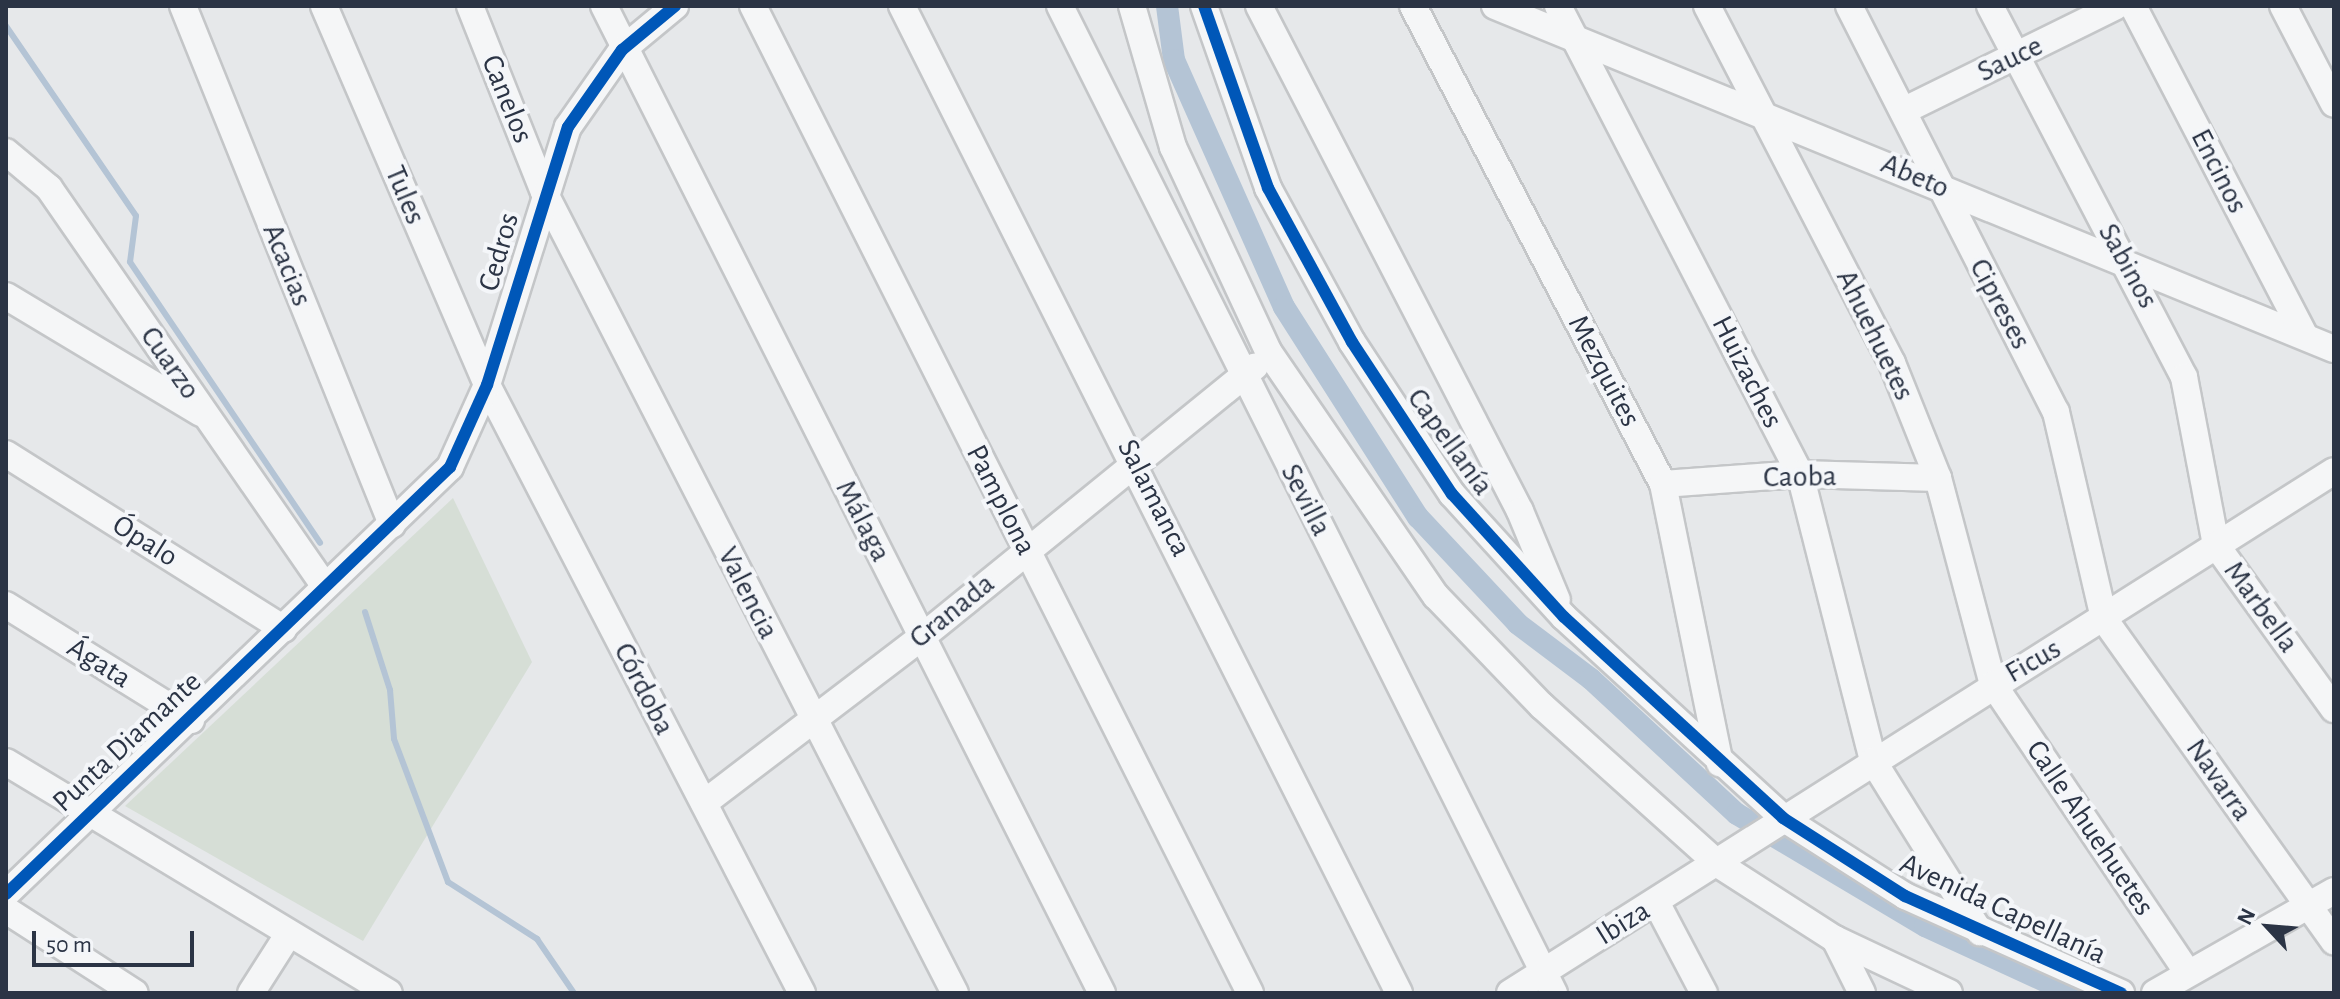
<!DOCTYPE html>
<html>
<head>
<meta charset="utf-8">
<style>
	body { margin:0 }
	#map { position:relative; width:2340px; height:999px; overflow:hidden; background:#e6e8ea; font-family:"Alegreya Sans",sans-serif }
	div>[style] { position:absolute }
	.green>* { inset:0; background:#d6ded6 }
	.stream>* { height:6px; margin:-3px; padding:0 3px; transform-origin:3px; border-radius:3px; background:#b4c4d5 }
	.canal>* { height:22px; margin:-11px; padding:0 11px; transform-origin:11px; border-radius:11px; background:#b4c4d5 }
	.roads { filter:drop-shadow(2px 0 #c4c6c8) drop-shadow(-2px 0 #c4c6c8) drop-shadow(0 2px #c4c6c8) drop-shadow(0 -2px #c4c6c8) }
	.minor>* { height:26px; margin:-13px; padding:0 13px; transform-origin:13px; border-radius:13px; background:#f5f6f7 }
	.cycleway>* { height:12px; margin:-6px; padding:0 6px; transform-origin:6px; border-radius:6px; background:#0057b8 }
	span { translate:-50% -50%; white-space:nowrap; text-align:center; line-height:1.15; -webkit-text-stroke:8px #f4f6f9; paint-order:stroke }
	.street-label { font-size:30px; color:#2b3445 }
	.frame { position:absolute; inset:0; border:8px solid #2b3445; pointer-events:none }
	.north { position:absolute; left:2228px; top:887px; width:80px; height:80px; -webkit-text-stroke:6px #f4f6f9; paint-order:stroke; rotate:296deg; font-size:22px; font-weight:700; line-height:32px; text-align:center; color:#2b3445 }
	.north::after { content:''; display:block; margin:auto; width:28px; height:36px; background:#2b3445; clip-path:polygon(50% 0,100% 100%,50% 72%,0 100%) }
	.scale { position:absolute; left:32px; top:931px; width:162px; height:36px; box-sizing:border-box; border:4px solid #2b3445; border-top:0; padding-left:10px; font-size:24px; line-height:28px; white-space:nowrap; color:#2b3445; -webkit-text-stroke:6px #f4f6f9; paint-order:stroke }
</style>
</head>
<body>
<div id="map">
	<div class="green">
		<i style="clip-path:polygon(453px 498px,532px 662px,363px 941px,125px 806px)"></i>
	</div>
	<div class="stream">
		<i style="left:6px;top:26px;width:230px;rotate:55.6deg"></i>
		<i style="left:136px;top:216px;width:46px;rotate:97.4deg"></i>
		<i style="left:130px;top:262px;width:339px;rotate:55.9deg"></i>
		<i style="left:365px;top:612px;width:82px;rotate:72.2deg"></i>
		<i style="left:390px;top:690px;width:49px;rotate:85.3deg"></i>
		<i style="left:394px;top:739px;width:153px;rotate:69.3deg"></i>
		<i style="left:448px;top:882px;width:106px;rotate:32.6deg"></i>
		<i style="left:537px;top:939px;width:65px;rotate:55.6deg"></i>
	</div>
	<div class="canal">
		<i style="left:1167px;top:6px;width:54px;rotate:82.6deg"></i>
		<i style="left:1174px;top:60px;width:270px;rotate:66deg"></i>
		<i style="left:1284px;top:307px;width:249px;rotate:57.5deg"></i>
		<i style="left:1418px;top:517px;width:146px;rotate:46.9deg"></i>
		<i style="left:1518px;top:624px;width:91px;rotate:37deg"></i>
		<i style="left:1591px;top:679px;width:199px;rotate:42.8deg"></i>
		<i style="left:1737px;top:814px;width:219px;rotate:30.8deg"></i>
		<i style="left:1925px;top:926px;width:161px;rotate:24.7deg"></i>
	</div>
	<div class="roads">
		<div class="minor">
			<i style="left:183px;top:6px;width:559px;rotate:68.03deg"></i>
			<i style="left:324px;top:6px;width:413px;rotate:66.7deg"></i>
			<i style="left:487px;top:385px;width:685px;rotate:62.61deg"></i>
			<i style="left:470px;top:6px;width:200px;rotate:68.3deg"></i>
			<i style="left:544px;top:192px;width:900px;rotate:62.84deg"></i>
			<i style="left:604px;top:6px;width:1106px;rotate:63.23deg"></i>
			<i style="left:753px;top:6px;width:1105px;rotate:63.27deg"></i>
			<i style="left:902px;top:6px;width:1105px;rotate:63.27deg"></i>
			<i style="left:1060px;top:6px;width:1104px;rotate:63.41deg"></i>
			<i style="left:1132px;top:6px;width:147px;rotate:73.8deg"></i>
			<i style="left:1173px;top:147px;width:225px;rotate:65deg"></i>
			<i style="left:1268px;top:351px;width:297px;rotate:55.6deg"></i>
			<i style="left:1436px;top:596px;width:153px;rotate:46.1deg"></i>
			<i style="left:1542px;top:706px;width:237px;rotate:41.9deg"></i>
			<i style="left:1718px;top:864px;width:139px;rotate:32.7deg"></i>
			<i style="left:1835px;top:939px;width:126px;rotate:25.3deg"></i>
			<i style="left:1204px;top:6px;width:193px;rotate:70.6deg"></i>
			<i style="left:1268px;top:188px;width:175px;rotate:61.4deg"></i>
			<i style="left:1352px;top:342px;width:182px;rotate:56.7deg"></i>
			<i style="left:1452px;top:494px;width:166px;rotate:47.7deg"></i>
			<i style="left:1564px;top:617px;width:297px;rotate:42.5deg"></i>
			<i style="left:1783px;top:818px;width:145px;rotate:32.6deg"></i>
			<i style="left:1905px;top:896px;width:237px;rotate:24.2deg"></i>
			<i style="left:1259px;top:6px;width:568px;rotate:62.67deg"></i>
			<i style="left:1520px;top:511px;width:96px;rotate:67.4deg"></i>
			<i style="left:1413px;top:6px;width:539px;rotate:62.39deg"></i>
			<i style="left:1663px;top:484px;width:285px;rotate:78.5deg"></i>
			<i style="left:1495px;top:6px;width:906px;rotate:22.24deg"></i>
			<i style="left:1558px;top:6px;width:527px;rotate:62.66deg"></i>
			<i style="left:1800px;top:474px;width:296px;rotate:75.7deg"></i>
			<i style="left:1873px;top:761px;width:202px;rotate:58deg"></i>
			<i style="left:1707px;top:6px;width:402px;rotate:62.6deg"></i>
			<i style="left:1892px;top:363px;width:124px;rotate:68.2deg"></i>
			<i style="left:1938px;top:478px;width:213px;rotate:75.1deg"></i>
			<i style="left:1993px;top:684px;width:347px;rotate:56deg"></i>
			<i style="left:1849px;top:6px;width:456px;rotate:63deg"></i>
			<i style="left:2056px;top:412px;width:212px;rotate:76.9deg"></i>
			<i style="left:2104px;top:619px;width:396px;rotate:54.5deg"></i>
			<i style="left:1990px;top:6px;width:419px;rotate:62.4deg"></i>
			<i style="left:2184px;top:377px;width:171px;rotate:79.2deg"></i>
			<i style="left:2216px;top:545px;width:202px;rotate:54.3deg"></i>
			<i style="left:2133px;top:6px;width:372px;rotate:62.5deg"></i>
			<i style="left:2283px;top:6px;width:110px;rotate:62.5deg"></i>
			<i style="left:1903px;top:111px;width:237px;rotate:-26.2deg"></i>
			<i style="left:6px;top:152px;width:56px;rotate:39.9deg"></i>
			<i style="left:49px;top:188px;width:483px;rotate:55.3deg"></i>
			<i style="left:6px;top:296px;width:227px;rotate:31deg"></i>
			<i style="left:6px;top:454px;width:328px;rotate:32.2deg"></i>
			<i style="left:1663px;top:484px;width:137px;rotate:-4.2deg"></i>
			<i style="left:1800px;top:474px;width:138px;rotate:1.7deg"></i>
			<i style="left:6px;top:605px;width:218px;rotate:31.9deg"></i>
			<i style="left:6px;top:762px;width:447px;rotate:31.1deg"></i>
			<i style="left:704px;top:803px;width:274px;rotate:-37.3deg"></i>
			<i style="left:922px;top:637px;width:429px;rotate:-39.1deg"></i>
			<i style="left:6px;top:894px;width:616px;rotate:-43.88deg"></i>
			<i style="left:450px;top:467px;width:90px;rotate:-65.7deg"></i>
			<i style="left:487px;top:385px;width:270px;rotate:-72.6deg"></i>
			<i style="left:568px;top:127px;width:94px;rotate:-55deg"></i>
			<i style="left:622px;top:50px;width:69px;rotate:-39.7deg"></i>
			<i style="left:1656px;top:902px;width:103px;rotate:62.2deg"></i>
			<i style="left:6px;top:910px;width:153px;rotate:32.8deg"></i>
			<i style="left:1835px;top:939px;width:60px;rotate:63.4deg"></i>
			<i style="left:251px;top:993px;width:69px;rotate:-57.5deg"></i>
			<i style="left:1510px;top:993px;width:975px;rotate:-32.35deg"></i>
			<i style="left:2155px;top:993px;width:206px;rotate:-29.7deg"></i>
		</div>
	</div>
	<div class="cycleway">
		<i style="left:1204px;top:6px;width:193px;rotate:70.6deg"></i>
		<i style="left:1268px;top:188px;width:175px;rotate:61.4deg"></i>
		<i style="left:1352px;top:342px;width:182px;rotate:56.7deg"></i>
		<i style="left:1452px;top:494px;width:166px;rotate:47.7deg"></i>
		<i style="left:1564px;top:617px;width:297px;rotate:42.5deg"></i>
		<i style="left:1783px;top:818px;width:145px;rotate:32.6deg"></i>
		<i style="left:1905px;top:896px;width:237px;rotate:24.2deg"></i>
		<i style="left:6px;top:894px;width:616px;rotate:-43.88deg"></i>
		<i style="left:450px;top:467px;width:90px;rotate:-65.7deg"></i>
		<i style="left:487px;top:385px;width:270px;rotate:-72.6deg"></i>
		<i style="left:568px;top:127px;width:94px;rotate:-55deg"></i>
		<i style="left:622px;top:50px;width:69px;rotate:-39.7deg"></i>
	</div>
	<div class="street-label">
		<span style="left:2010px;top:59px;rotate:-26deg">Sauce</span>
		<span style="left:507px;top:99px;rotate:68deg">Canelos</span>
		<span style="left:2219px;top:171px;rotate:63deg">Encinos</span>
		<span style="left:1915px;top:176px;rotate:23deg">Abeto</span>
		<span style="left:405px;top:195px;rotate:67deg">Tules</span>
		<span style="left:499px;top:252px;rotate:-74deg">Cedros</span>
		<span style="left:287px;top:265px;rotate:68deg">Acacias</span>
		<span style="left:2128px;top:266px;rotate:61deg">Sabinos</span>
		<span style="left:2000px;top:304px;rotate:62deg">Cipreses</span>
		<span style="left:1875px;top:335px;rotate:64deg">Ahuehuetes</span>
		<span style="left:170px;top:363px;rotate:55deg">Cuarzo</span>
		<span style="left:1604px;top:371px;rotate:62deg">Mezquites</span>
		<span style="left:1747px;top:372px;rotate:63deg">Huizaches</span>
		<span style="left:1450px;top:442px;rotate:54deg">Capellanía</span>
		<span style="left:1800px;top:477px;rotate:-1deg">Caoba</span>
		<span style="left:1154px;top:498px;rotate:63deg">Salamanca</span>
		<span style="left:1001px;top:500px;rotate:63deg">Pamplona</span>
		<span style="left:1306px;top:500px;rotate:63deg">Sevilla</span>
		<span style="left:863px;top:521px;rotate:63deg">Málaga</span>
		<span style="left:145px;top:541px;rotate:32deg">Ópalo</span>
		<span style="left:748px;top:593px;rotate:63deg">Valencia</span>
		<span style="left:2261px;top:607px;rotate:54deg">Marbella</span>
		<span style="left:952px;top:611px;rotate:-39deg">Granada</span>
		<span style="left:2033px;top:661px;rotate:-30deg">Ficus</span>
		<span style="left:99px;top:663px;rotate:32deg">Ágata</span>
		<span style="left:644px;top:689px;rotate:63deg">Córdoba</span>
		<span style="left:127px;top:742px;rotate:-43deg">Punta Diamante</span>
		<span style="left:2219px;top:780px;rotate:55deg">Navarra</span>
		<span style="left:2090px;top:828px;rotate:56deg">Calle Ahuehuetes</span>
		<span style="left:2003px;top:909px;rotate:25deg">Avenida Capellanía</span>
		<span style="left:1623px;top:923px;rotate:-32deg">Ibiza</span>
	</div>
	<div class="frame"></div>
	<div class="north">N</div>
	<div class="scale">50 m</div>
</div>
</body>
</html>
